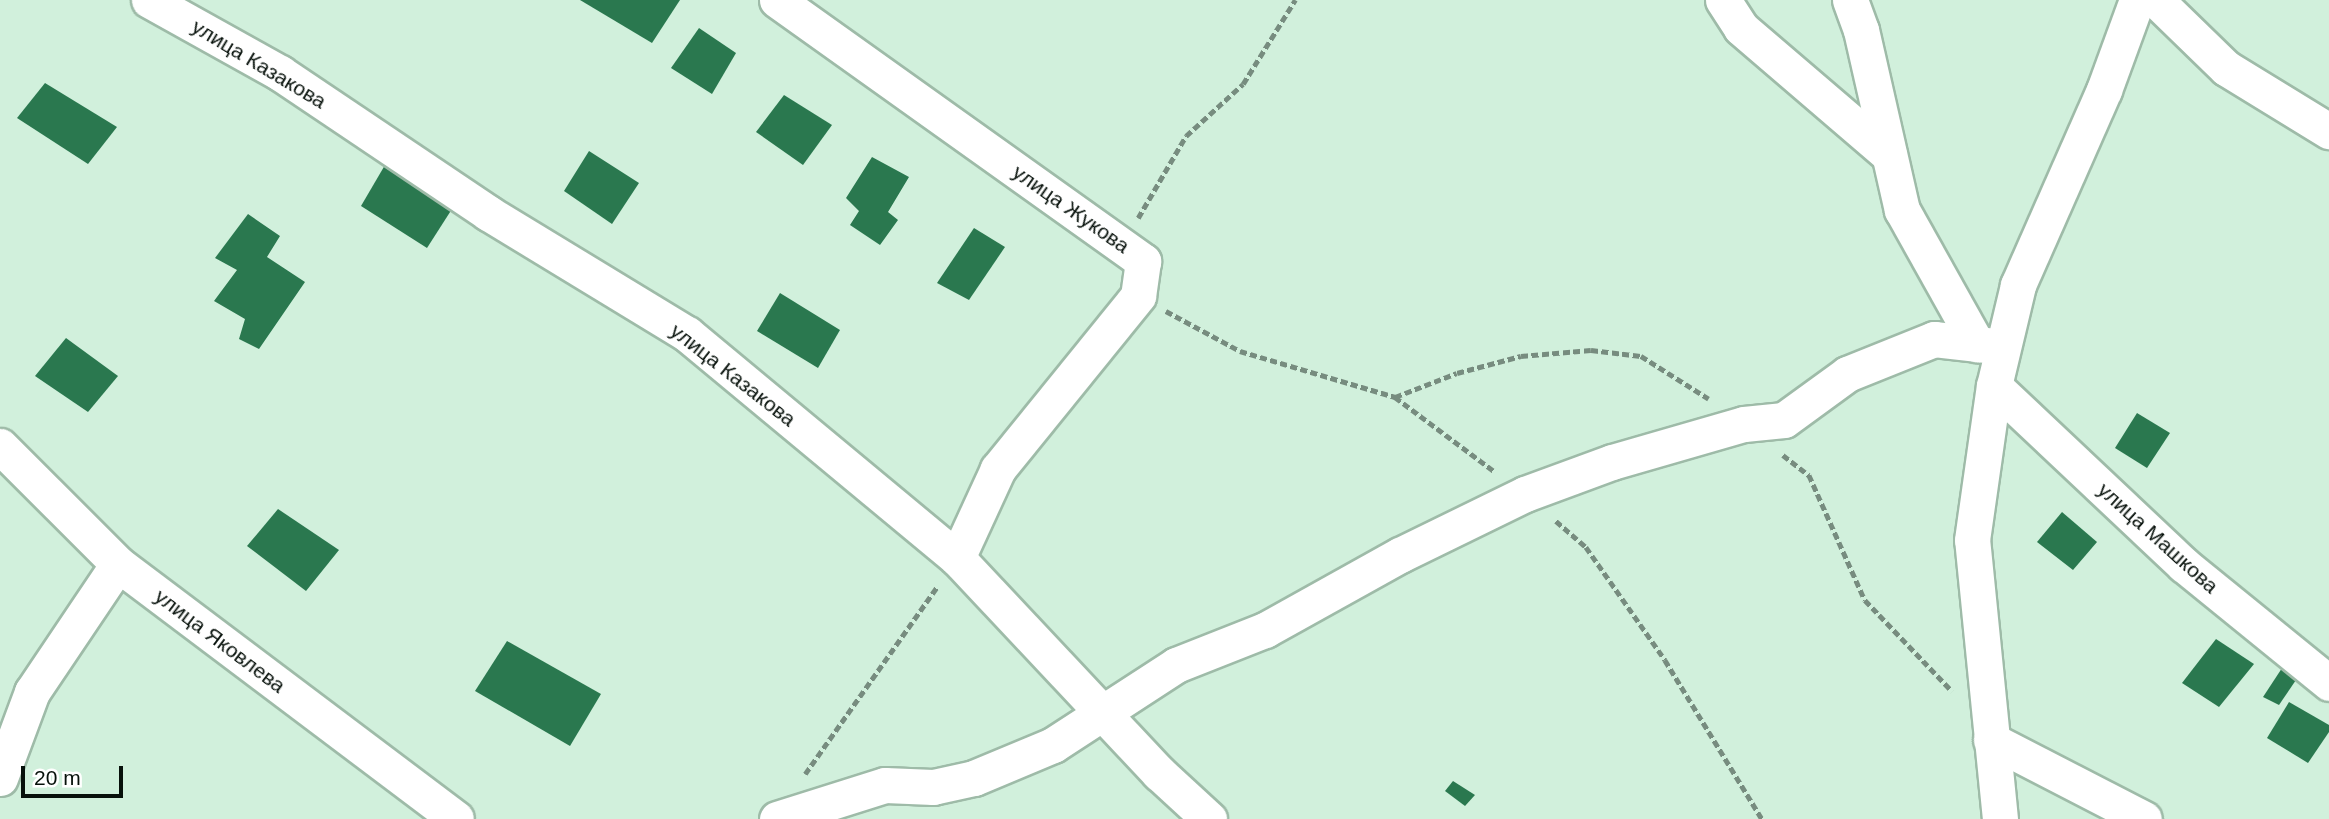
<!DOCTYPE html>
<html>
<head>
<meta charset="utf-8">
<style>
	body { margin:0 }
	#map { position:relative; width:2329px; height:819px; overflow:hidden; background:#d1f0dc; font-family:Helvetica,sans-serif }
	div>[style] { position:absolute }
	.building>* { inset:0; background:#2a784f }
	.path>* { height:4.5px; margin-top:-2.25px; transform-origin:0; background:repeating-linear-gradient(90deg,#778c7f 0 7px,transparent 0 10.5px) }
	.roads { filter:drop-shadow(2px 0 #9ebba8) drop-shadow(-2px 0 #9ebba8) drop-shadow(0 2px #9ebba8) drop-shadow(0 -2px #9ebba8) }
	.minor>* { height:35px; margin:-17.5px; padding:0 17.5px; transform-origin:17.5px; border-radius:17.5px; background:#fff }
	span { translate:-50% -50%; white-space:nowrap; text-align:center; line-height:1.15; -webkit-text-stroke:5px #fff; paint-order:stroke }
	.street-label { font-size:21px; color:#07110b }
	.scale { position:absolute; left:21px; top:766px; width:102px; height:32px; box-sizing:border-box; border:4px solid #07110b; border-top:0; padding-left:9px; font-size:21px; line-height:24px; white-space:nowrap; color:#07110b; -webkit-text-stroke:5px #fff; paint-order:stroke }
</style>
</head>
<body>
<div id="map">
	<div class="building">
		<i style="clip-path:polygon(580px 0,680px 0,652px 43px)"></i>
		<i style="clip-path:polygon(699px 28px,736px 53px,712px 94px,671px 68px)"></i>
		<i style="clip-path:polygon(45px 83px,117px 127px,88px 164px,17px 118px)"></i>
		<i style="clip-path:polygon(784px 95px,832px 125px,803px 165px,756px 132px)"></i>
		<i style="clip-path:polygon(589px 151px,639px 183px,612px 224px,564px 191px)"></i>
		<i style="clip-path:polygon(872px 157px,909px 177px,888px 212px,898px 220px,880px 245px,850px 225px,859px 211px,846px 198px)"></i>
		<i style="clip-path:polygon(385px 165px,452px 209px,427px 248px,361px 206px)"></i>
		<i style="clip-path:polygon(248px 214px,280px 236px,267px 257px,305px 282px,259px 349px,239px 339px,245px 319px,214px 301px,237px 270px,215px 258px)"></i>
		<i style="clip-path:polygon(974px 228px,1005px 247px,969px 300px,937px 283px)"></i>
		<i style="clip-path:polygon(780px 293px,840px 330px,818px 368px,757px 331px)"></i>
		<i style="clip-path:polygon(66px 338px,118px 376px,88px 412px,35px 376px)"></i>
		<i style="clip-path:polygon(2137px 413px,2170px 433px,2147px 468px,2115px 448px)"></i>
		<i style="clip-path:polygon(278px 509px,339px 550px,306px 591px,247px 546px)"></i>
		<i style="clip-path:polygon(2062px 512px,2097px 542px,2073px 570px,2037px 542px)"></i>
		<i style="clip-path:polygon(2216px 639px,2254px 664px,2219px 707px,2182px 683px)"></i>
		<i style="clip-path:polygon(507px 641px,601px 694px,570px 746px,475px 691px)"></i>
		<i style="clip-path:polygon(2284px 665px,2300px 674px,2279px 705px,2263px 697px)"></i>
		<i style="clip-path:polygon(2289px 702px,2329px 725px,2329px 732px,2308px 763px,2267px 738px)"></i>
		<i style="clip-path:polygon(1453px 781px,1475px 795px,1465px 806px,1445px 791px)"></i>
	</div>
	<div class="path">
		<i style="left:1138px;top:218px;width:95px;rotate:-59.7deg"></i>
		<i style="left:1186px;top:136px;width:77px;rotate:-42.4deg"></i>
		<i style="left:1243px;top:84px;width:99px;rotate:-58.2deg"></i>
		<i style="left:1166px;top:311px;width:84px;rotate:28.4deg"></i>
		<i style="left:1240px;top:351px;width:162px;rotate:16.5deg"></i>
		<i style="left:1395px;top:397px;width:124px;rotate:36.8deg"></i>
		<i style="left:1395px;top:397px;width:66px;rotate:-21.2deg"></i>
		<i style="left:1457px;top:373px;width:66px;rotate:-14.9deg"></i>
		<i style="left:1521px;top:356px;width:70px;rotate:-4.9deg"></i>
		<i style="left:1591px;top:350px;width:50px;rotate:6.8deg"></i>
		<i style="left:1641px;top:356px;width:80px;rotate:32.3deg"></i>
		<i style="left:1783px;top:455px;width:33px;rotate:38deg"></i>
		<i style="left:1809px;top:475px;width:137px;rotate:65.9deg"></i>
		<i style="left:1865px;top:600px;width:126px;rotate:46.3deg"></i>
		<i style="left:1556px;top:521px;width:40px;rotate:41deg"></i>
		<i style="left:1586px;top:547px;width:138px;rotate:55deg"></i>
		<i style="left:1665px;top:660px;width:186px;rotate:58.6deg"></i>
		<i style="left:805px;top:774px;width:229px;rotate:-54.8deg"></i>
	</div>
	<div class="roads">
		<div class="minor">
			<i style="left:149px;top:0;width:150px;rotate:29.1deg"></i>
			<i style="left:280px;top:73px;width:251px;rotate:33.9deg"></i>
			<i style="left:488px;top:213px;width:233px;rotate:31.3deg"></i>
			<i style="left:687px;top:334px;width:351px;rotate:39.7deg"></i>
			<i style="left:957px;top:558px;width:295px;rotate:46.8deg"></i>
			<i style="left:1159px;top:773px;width:68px;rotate:42.6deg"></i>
			<i style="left:777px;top:0;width:450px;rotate:35.5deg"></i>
			<i style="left:1143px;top:261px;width:35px;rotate:98deg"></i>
			<i style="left:1138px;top:296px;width:223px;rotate:129deg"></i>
			<i style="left:998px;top:469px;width:98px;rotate:114.7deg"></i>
			<i style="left:1723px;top:0;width:33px;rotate:57deg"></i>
			<i style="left:1741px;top:28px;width:195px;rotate:40.6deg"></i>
			<i style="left:1850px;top:0;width:32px;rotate:70deg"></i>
			<i style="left:1861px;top:30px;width:185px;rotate:77.2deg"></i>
			<i style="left:1902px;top:210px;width:154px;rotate:60.8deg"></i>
			<i style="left:2156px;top:0;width:98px;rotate:44.2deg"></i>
			<i style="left:2226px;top:68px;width:121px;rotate:31.5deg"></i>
			<i style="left:1994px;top:386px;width:261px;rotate:43.3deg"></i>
			<i style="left:2184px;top:565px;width:187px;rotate:39.1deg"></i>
			<i style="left:0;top:446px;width:167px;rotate:45deg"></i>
			<i style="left:118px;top:564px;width:423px;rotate:37deg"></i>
			<i style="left:1991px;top:740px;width:172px;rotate:27.3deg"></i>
			<i style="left:0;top:778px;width:92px;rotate:-69.6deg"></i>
			<i style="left:32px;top:692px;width:154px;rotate:-56.1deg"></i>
			<i style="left:777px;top:819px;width:113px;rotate:-17.5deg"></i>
			<i style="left:885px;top:785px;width:48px;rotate:2.4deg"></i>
			<i style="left:933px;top:787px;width:42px;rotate:-12.4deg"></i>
			<i style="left:974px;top:778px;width:86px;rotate:-22.7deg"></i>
			<i style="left:1053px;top:745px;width:147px;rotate:-33deg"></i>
			<i style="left:1176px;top:665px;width:96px;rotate:-21.5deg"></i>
			<i style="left:1265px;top:630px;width:154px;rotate:-29.1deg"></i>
			<i style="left:1400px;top:555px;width:139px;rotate:-26deg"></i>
			<i style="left:1525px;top:494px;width:93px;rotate:-20.2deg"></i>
			<i style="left:1612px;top:462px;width:137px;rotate:-16.1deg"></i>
			<i style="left:1744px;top:424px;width:40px;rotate:-5.7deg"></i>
			<i style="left:1784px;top:420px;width:78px;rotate:-36.1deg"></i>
			<i style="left:1847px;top:374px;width:94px;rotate:-21.9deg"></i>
			<i style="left:1934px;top:339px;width:69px;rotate:6.6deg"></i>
			<i style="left:2000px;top:819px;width:280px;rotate:-95.7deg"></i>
			<i style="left:1972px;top:540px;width:156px;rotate:-81.9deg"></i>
			<i style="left:1994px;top:386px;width:104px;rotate:-76.6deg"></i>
			<i style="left:2018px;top:285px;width:213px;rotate:-66.2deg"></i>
			<i style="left:2104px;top:90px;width:96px;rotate:-69.9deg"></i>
		</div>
	</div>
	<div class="street-label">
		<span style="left:259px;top:64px;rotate:31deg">улица Казакова</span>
		<span style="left:1071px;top:209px;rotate:35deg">улица Жукова</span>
		<span style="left:733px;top:375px;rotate:38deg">улица Казакова</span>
		<span style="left:2158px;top:538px;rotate:42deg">улица Машкова</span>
		<span style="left:220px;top:641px;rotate:37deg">улица Яковлева</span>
	</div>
	<div class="scale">20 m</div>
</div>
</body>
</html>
